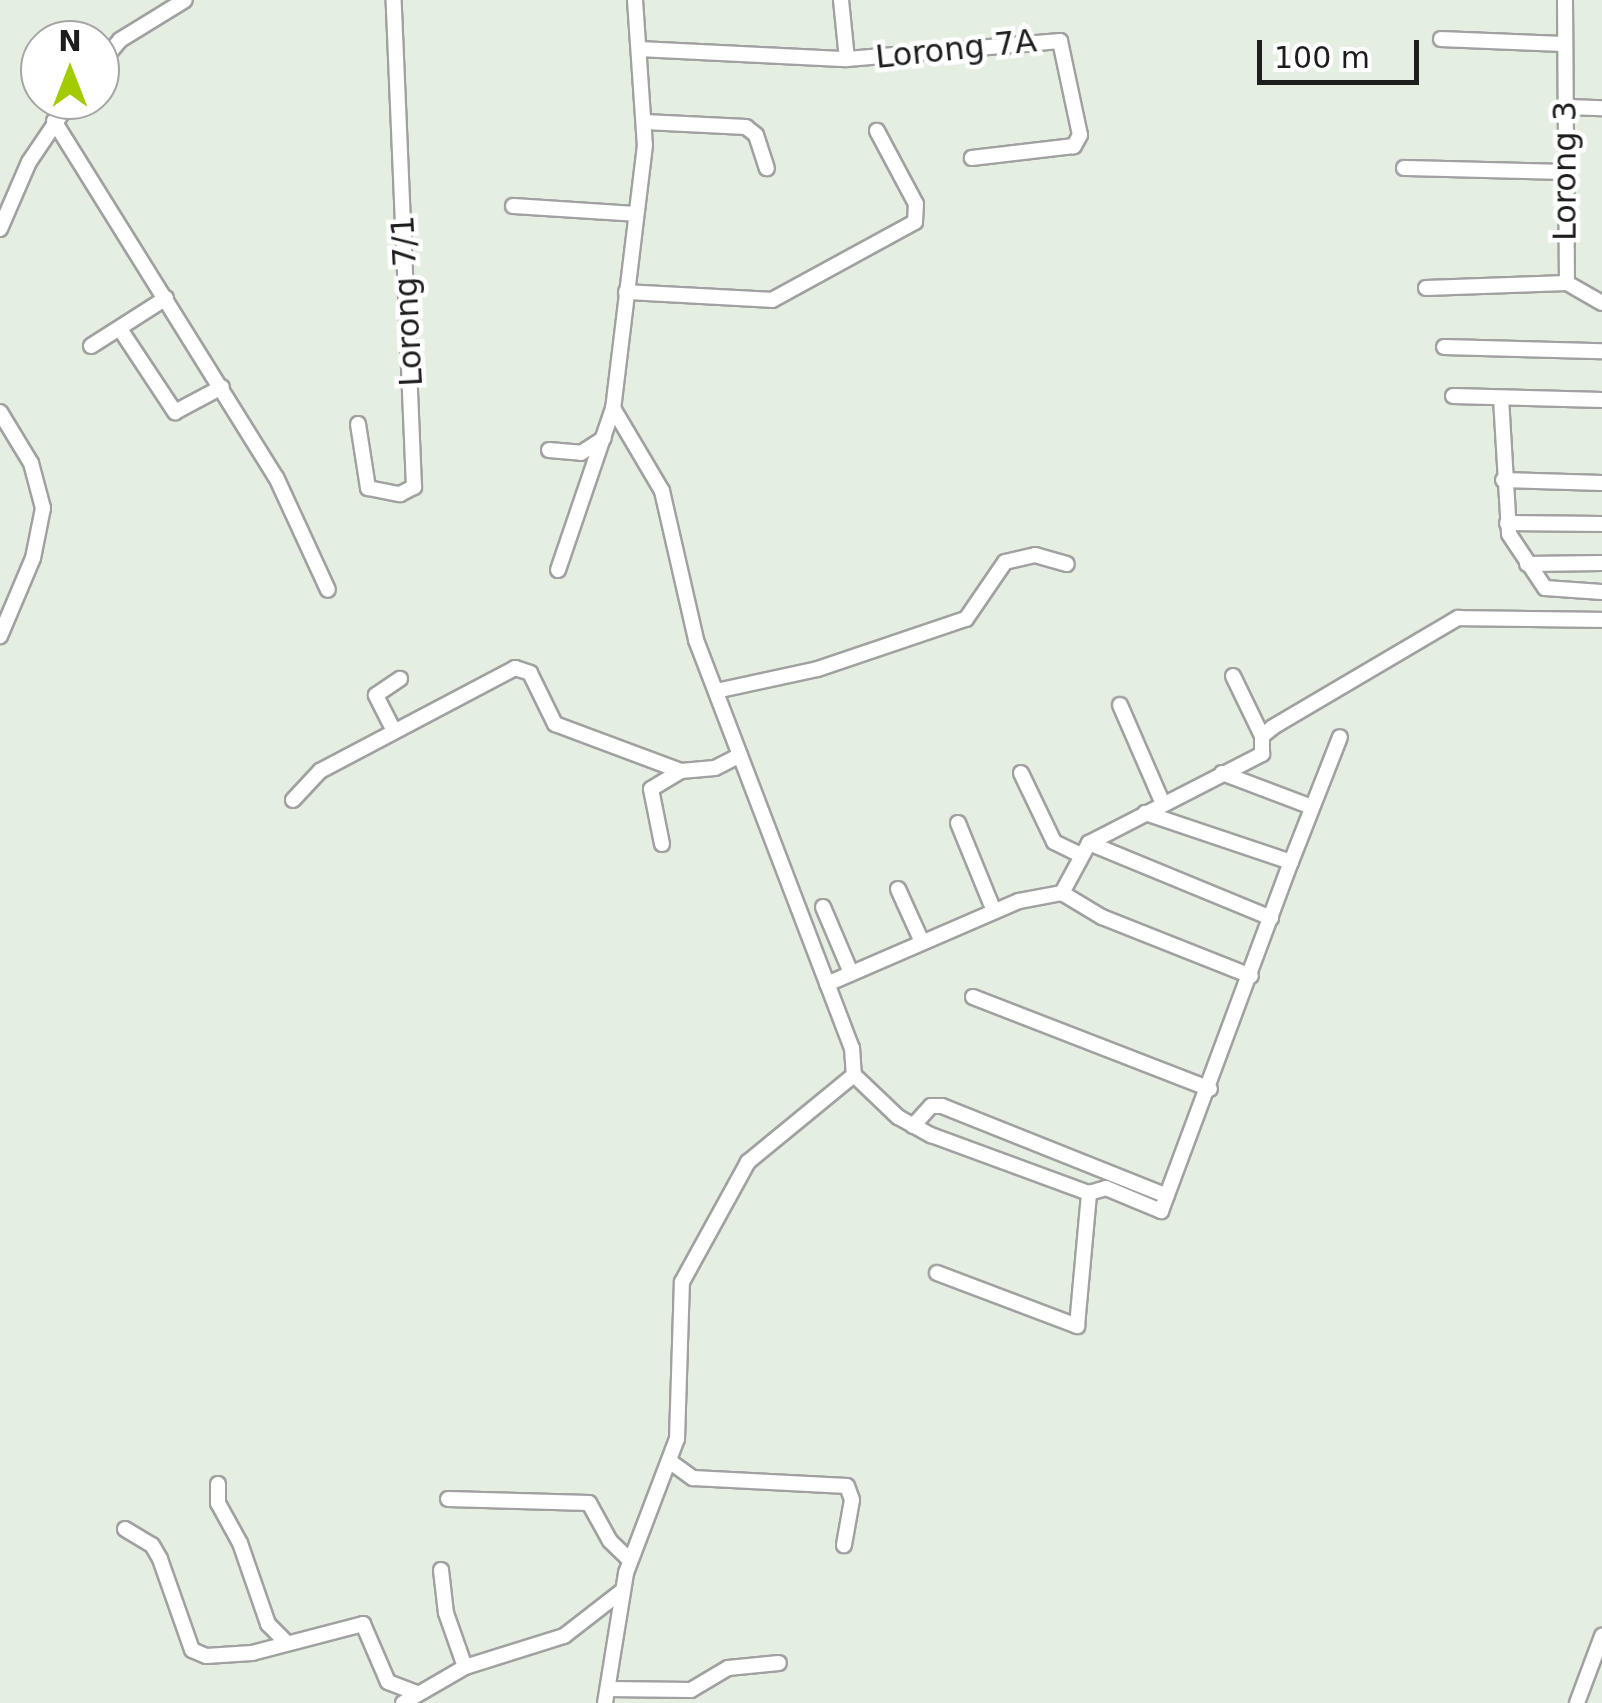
<!DOCTYPE html>
<html>
<head>
<meta charset="utf-8">
<style>
	body { margin:0 }
	#map { position:relative; width:1602px; height:1703px; overflow:hidden; background:#e4efe2; font-family:"DejaVu Sans",sans-serif }
	div>[style] { position:absolute }
	.roads { filter:drop-shadow(2px 0 #a1a1a1) drop-shadow(-2px 0 #a1a1a1) drop-shadow(0 2px #a1a1a1) drop-shadow(0 -2px #a1a1a1) }
	.minor>* { height:14px; margin:-7px; padding:0 7px; transform-origin:7px; border-radius:7px; background:#fff }
	span { translate:-50% -50%; white-space:nowrap; text-align:center; line-height:1.15; -webkit-text-stroke:9px #fff; paint-order:stroke }
	.street-label { font-size:32px; color:#1d1d1d }
	.north { position:absolute; left:20px; top:20px; width:100px; height:100px; box-sizing:border-box; background:#fff; border:2px solid #a5a5a5; border-radius:50%; rotate:0deg; font-size:28px; font-weight:700; line-height:40px; text-align:center; color:#1d1d1d }
	.north::after { content:''; display:block; margin:auto; width:35px; height:45px; background:#a2cb00; clip-path:polygon(50% 0,100% 100%,50% 72%,0 100%) }
	.scale { position:absolute; left:1257px; top:40px; width:162px; height:45px; box-sizing:border-box; border:5px solid #1d1d1d; border-top:0; padding-left:12px; font-size:30px; line-height:35px; white-space:nowrap; color:#1d1d1d; -webkit-text-stroke:8px #fff; paint-order:stroke }
</style>
</head>
<body>
<div id="map">
	<div class="roads">
		<div class="minor">
			<i style="left:635px;top:0;width:145px;rotate:86.1deg"></i>
			<i style="left:645px;top:145px;width:265px;rotate:96.9deg"></i>
			<i style="left:613px;top:408px;width:96px;rotate:59.4deg"></i>
			<i style="left:662px;top:491px;width:153px;rotate:77.1deg"></i>
			<i style="left:696px;top:640px;width:437px;rotate:69.1deg"></i>
			<i style="left:852px;top:1048px;width:27px;rotate:86deg"></i>
			<i style="left:854px;top:1075px;width:61px;rotate:43.7deg"></i>
			<i style="left:898px;top:1117px;width:38px;rotate:29deg"></i>
			<i style="left:931px;top:1135px;width:168px;rotate:20.2deg"></i>
			<i style="left:1089px;top:1193px;width:18px;rotate:-16deg"></i>
			<i style="left:1106px;top:1188px;width:60px;rotate:22.7deg"></i>
			<i style="left:1161px;top:1211px;width:372px;rotate:-69.6deg"></i>
			<i style="left:1291px;top:862px;width:154px;rotate:-161.4deg"></i>
			<i style="left:841px;top:0;width:59px;rotate:84.2deg"></i>
			<i style="left:1565px;top:0;width:283px;rotate:89.6deg"></i>
			<i style="left:1441px;top:39px;width:121px;rotate:2.4deg"></i>
			<i style="left:639px;top:49px;width:208px;rotate:2.8deg"></i>
			<i style="left:847px;top:59px;width:214px;rotate:-4.8deg"></i>
			<i style="left:1060px;top:41px;width:96px;rotate:78deg"></i>
			<i style="left:1080px;top:135px;width:13px;rotate:119deg"></i>
			<i style="left:1074px;top:146px;width:103px;rotate:173.3deg"></i>
			<i style="left:100px;top:64px;width:31px;rotate:-50deg"></i>
			<i style="left:120px;top:40px;width:76px;rotate:-31.6deg"></i>
			<i style="left:1568px;top:107px;width:34px;rotate:2deg"></i>
			<i style="left:54px;top:121px;width:420px;rotate:58.1deg"></i>
			<i style="left:276px;top:477px;width:124px;rotate:65.3deg"></i>
			<i style="left:645px;top:122px;width:101px;rotate:2.8deg"></i>
			<i style="left:746px;top:127px;width:13px;rotate:39deg"></i>
			<i style="left:756px;top:135px;width:35px;rotate:72deg"></i>
			<i style="left:1404px;top:168px;width:164px;rotate:1.4deg"></i>
			<i style="left:513px;top:206px;width:123px;rotate:3.7deg"></i>
			<i style="left:0;top:229px;width:73px;rotate:-66.6deg"></i>
			<i style="left:29px;top:162px;width:75px;rotate:-55.9deg"></i>
			<i style="left:1426px;top:288px;width:141px;rotate:-2deg"></i>
			<i style="left:1567px;top:283px;width:40px;rotate:29.7deg"></i>
			<i style="left:626px;top:292px;width:146px;rotate:3.1deg"></i>
			<i style="left:772px;top:300px;width:163px;rotate:-28.6deg"></i>
			<i style="left:915px;top:222px;width:18px;rotate:-87deg"></i>
			<i style="left:916px;top:204px;width:83px;rotate:-118.1deg"></i>
			<i style="left:120px;top:329px;width:100px;rotate:56.5deg"></i>
			<i style="left:175px;top:412px;width:53px;rotate:-28deg"></i>
			<i style="left:91px;top:346px;width:89px;rotate:-32.6deg"></i>
			<i style="left:1444px;top:347px;width:158px;rotate:1.5deg"></i>
			<i style="left:1453px;top:396px;width:149px;rotate:1.5deg"></i>
			<i style="left:1501px;top:398px;width:136px;rotate:86.6deg"></i>
			<i style="left:1509px;top:534px;width:65px;rotate:56.3deg"></i>
			<i style="left:1545px;top:588px;width:57px;rotate:4deg"></i>
			<i style="left:0;top:412px;width:60px;rotate:58.7deg"></i>
			<i style="left:31px;top:463px;width:47px;rotate:75.1deg"></i>
			<i style="left:43px;top:508px;width:51px;rotate:101.3deg"></i>
			<i style="left:33px;top:558px;width:85px;rotate:112.9deg"></i>
			<i style="left:358px;top:424px;width:65px;rotate:81.1deg"></i>
			<i style="left:368px;top:488px;width:33px;rotate:11deg"></i>
			<i style="left:400px;top:494px;width:16px;rotate:-27deg"></i>
			<i style="left:414px;top:487px;width:487px;rotate:-92.4deg"></i>
			<i style="left:549px;top:450px;width:32px;rotate:5deg"></i>
			<i style="left:581px;top:453px;width:27px;rotate:-33deg"></i>
			<i style="left:1503px;top:480px;width:99px;rotate:1.7deg"></i>
			<i style="left:1507px;top:523px;width:95px;rotate:0.6deg"></i>
			<i style="left:1527px;top:564px;width:75px;rotate:-0.8deg"></i>
			<i style="left:558px;top:570px;width:171px;rotate:-71.2deg"></i>
			<i style="left:1233px;top:676px;width:67px;rotate:64.2deg"></i>
			<i style="left:716px;top:691px;width:104px;rotate:-12.2deg"></i>
			<i style="left:818px;top:669px;width:156px;rotate:-18.7deg"></i>
			<i style="left:966px;top:619px;width:69px;rotate:-55.6deg"></i>
			<i style="left:1005px;top:562px;width:31px;rotate:-13deg"></i>
			<i style="left:1035px;top:555px;width:33px;rotate:16deg"></i>
			<i style="left:1120px;top:705px;width:108px;rotate:66.5deg"></i>
			<i style="left:393px;top:729px;width:38px;rotate:-117deg"></i>
			<i style="left:376px;top:695px;width:29px;rotate:-34deg"></i>
			<i style="left:1021px;top:773px;width:76px;rotate:64.4deg"></i>
			<i style="left:1054px;top:842px;width:30px;rotate:26deg"></i>
			<i style="left:1222px;top:773px;width:96px;rotate:20.7deg"></i>
			<i style="left:293px;top:800px;width:40px;rotate:-47deg"></i>
			<i style="left:320px;top:771px;width:221px;rotate:-27.8deg"></i>
			<i style="left:515px;top:668px;width:16px;rotate:18deg"></i>
			<i style="left:530px;top:673px;width:57px;rotate:63.9deg"></i>
			<i style="left:555px;top:724px;width:134px;rotate:20.5deg"></i>
			<i style="left:958px;top:823px;width:95px;rotate:67.8deg"></i>
			<i style="left:1089px;top:843px;width:197px;rotate:22.4deg"></i>
			<i style="left:662px;top:844px;width:56px;rotate:-101.3deg"></i>
			<i style="left:651px;top:789px;width:35px;rotate:-31deg"></i>
			<i style="left:681px;top:771px;width:34px;rotate:-5deg"></i>
			<i style="left:715px;top:768px;width:28px;rotate:-27deg"></i>
			<i style="left:1291px;top:862px;width:134px;rotate:-68.6deg"></i>
			<i style="left:898px;top:889px;width:58px;rotate:65.6deg"></i>
			<i style="left:1062px;top:893px;width:47px;rotate:31deg"></i>
			<i style="left:1102px;top:917px;width:160px;rotate:21.6deg"></i>
			<i style="left:823px;top:907px;width:72px;rotate:67deg"></i>
			<i style="left:827px;top:984px;width:209px;rotate:-23.4deg"></i>
			<i style="left:1019px;top:901px;width:44px;rotate:-10.5deg"></i>
			<i style="left:1062px;top:893px;width:57px;rotate:-61.6deg"></i>
			<i style="left:1089px;top:843px;width:195px;rotate:-27.2deg"></i>
			<i style="left:1262px;top:754px;width:18px;rotate:-90deg"></i>
			<i style="left:1262px;top:736px;width:14px;rotate:-39deg"></i>
			<i style="left:1273px;top:727px;width:215px;rotate:-30.5deg"></i>
			<i style="left:1458px;top:618px;width:144px;rotate:0.8deg"></i>
			<i style="left:973px;top:997px;width:254px;rotate:21.2deg"></i>
			<i style="left:913px;top:1126px;width:27px;rotate:-48deg"></i>
			<i style="left:931px;top:1106px;width:11px"></i>
			<i style="left:942px;top:1106px;width:242px;rotate:21.8deg"></i>
			<i style="left:937px;top:1273px;width:150px;rotate:20.7deg"></i>
			<i style="left:1077px;top:1326px;width:134px;rotate:-84.8deg"></i>
			<i style="left:672px;top:1463px;width:26px;rotate:36deg"></i>
			<i style="left:693px;top:1478px;width:154px;rotate:3deg"></i>
			<i style="left:847px;top:1486px;width:15px;rotate:70deg"></i>
			<i style="left:852px;top:1500px;width:46px;rotate:100.1deg"></i>
			<i style="left:218px;top:1484px;width:19px;rotate:90deg"></i>
			<i style="left:218px;top:1503px;width:46px;rotate:61.2deg"></i>
			<i style="left:240px;top:1543px;width:86px;rotate:70.9deg"></i>
			<i style="left:268px;top:1624px;width:24px;rotate:45deg"></i>
			<i style="left:448px;top:1499px;width:141px;rotate:1.6deg"></i>
			<i style="left:589px;top:1503px;width:43px;rotate:61.1deg"></i>
			<i style="left:610px;top:1541px;width:28px;rotate:44deg"></i>
			<i style="left:125px;top:1529px;width:31px;rotate:31deg"></i>
			<i style="left:152px;top:1545px;width:16px;rotate:60deg"></i>
			<i style="left:160px;top:1559px;width:96px;rotate:70.6deg"></i>
			<i style="left:192px;top:1650px;width:15px;rotate:23deg"></i>
			<i style="left:206px;top:1656px;width:46px;rotate:-3.7deg"></i>
			<i style="left:252px;top:1653px;width:115px;rotate:-14.6deg"></i>
			<i style="left:363px;top:1624px;width:63px;rotate:66.7deg"></i>
			<i style="left:388px;top:1682px;width:31px;rotate:21deg"></i>
			<i style="left:441px;top:1570px;width:43px;rotate:83.4deg"></i>
			<i style="left:446px;top:1613px;width:57px;rotate:70.6deg"></i>
			<i style="left:608px;top:1689px;width:83px;rotate:0.7deg"></i>
			<i style="left:691px;top:1690px;width:43px;rotate:-30.7deg"></i>
			<i style="left:728px;top:1668px;width:51px;rotate:-5.6deg"></i>
			<i style="left:403px;top:1703px;width:72px;rotate:-30.1deg"></i>
			<i style="left:465px;top:1667px;width:104px;rotate:-17.4deg"></i>
			<i style="left:564px;top:1636px;width:73px;rotate:-37.8deg"></i>
			<i style="left:605px;top:1703px;width:132px;rotate:-80.8deg"></i>
			<i style="left:626px;top:1573px;width:143px;rotate:-69.2deg"></i>
			<i style="left:677px;top:1439px;width:157px;rotate:-88.2deg"></i>
			<i style="left:682px;top:1282px;width:137px;rotate:-61.2deg"></i>
			<i style="left:748px;top:1162px;width:137px;rotate:-39.4deg"></i>
			<i style="left:1577px;top:1703px;width:72px;rotate:-69.5deg"></i>
		</div>
	</div>
	<div class="street-label">
		<span style="left:956px;top:49px;rotate:-6deg">Lorong 7A</span>
		<span style="left:1565px;top:171px;rotate:-90deg">Lorong 3</span>
		<span style="left:407px;top:301px;rotate:-93deg">Lorong 7/1</span>
	</div>
	<div class="north">N</div>
	<div class="scale">100 m</div>
</div>
</body>
</html>
